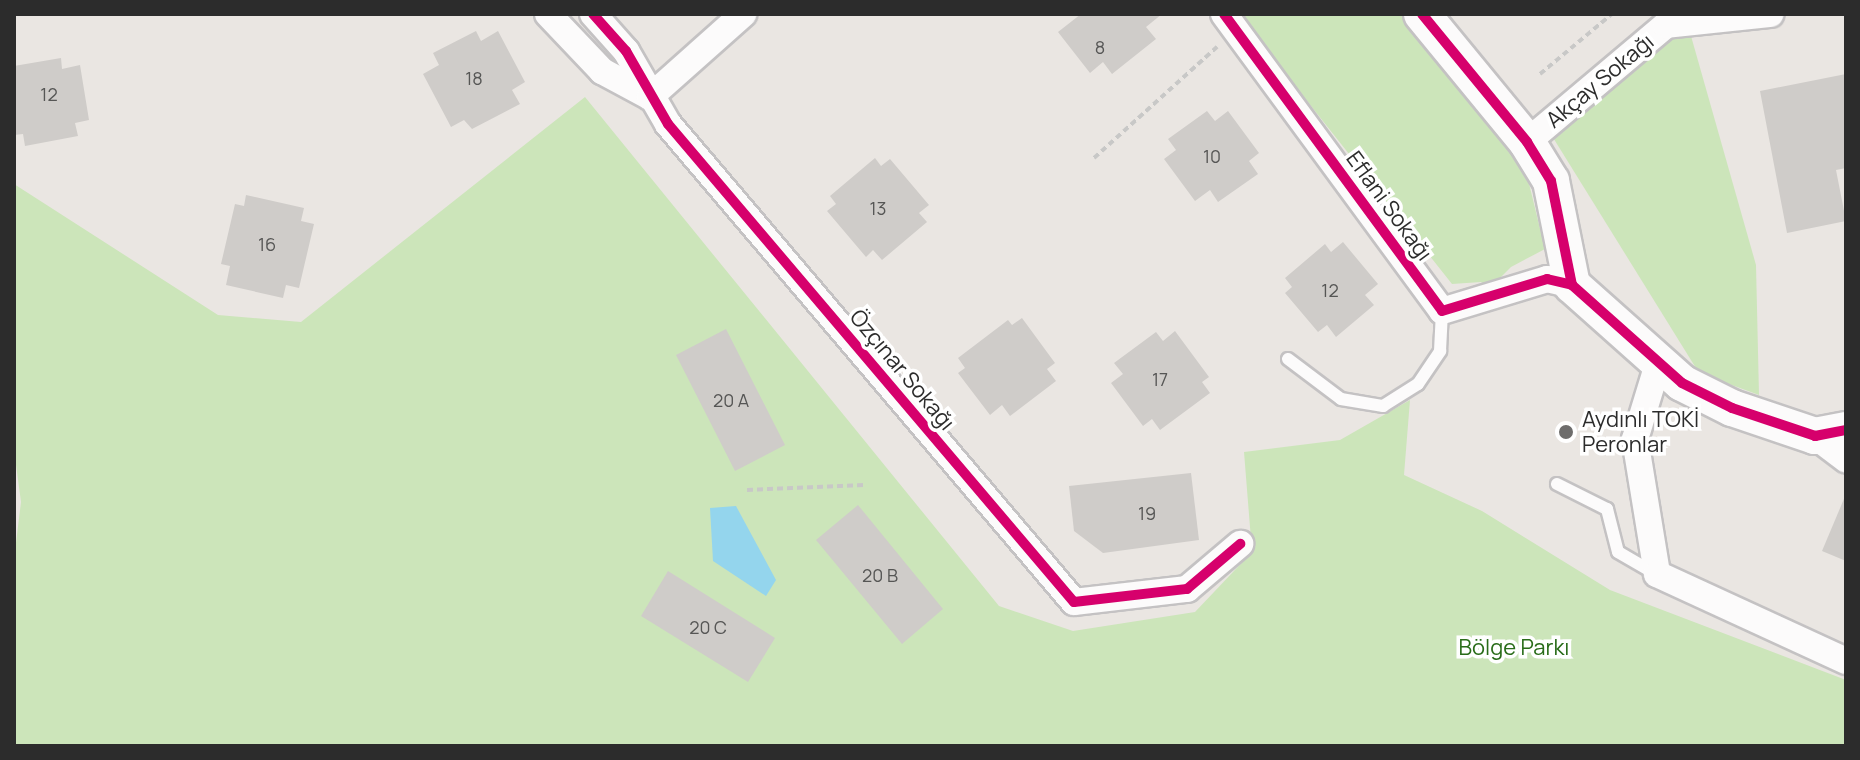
<!DOCTYPE html>
<html>
<head>
<meta charset="utf-8">
<style>
	body { margin:0 }
	#map { position:relative; width:1860px; height:760px; overflow:hidden; background:#eae6e2; font-family:Manrope,sans-serif }
	div>[style] { position:absolute }
	.green>* { inset:0; background:#cce5ba }
	.water>* { inset:0; background:#94d5ed }
	.building>* { inset:0; background:#cfccc9 }
	.path>* { height:4px; margin-top:-2px; transform-origin:0; background:repeating-linear-gradient(90deg,#c8c8c7 0 6px,transparent 0 10px) }
	.roads { filter:drop-shadow(2px 0 #c4c2c3) drop-shadow(-2px 0 #c4c2c3) drop-shadow(0 2px #c4c2c3) drop-shadow(0 -2px #c4c2c3) }
	.lane>* { height:12px; margin:-6px; padding:0 6px; transform-origin:6px; border-radius:6px; background:#fcfbfb }
	.street>* { height:26px; margin:-13px; padding:0 13px; transform-origin:13px; border-radius:13px; background:#fcfbfb }
	.secondary>* { height:36px; margin:-18px; padding:0 18px; transform-origin:18px; border-radius:18px; background:#fcfbfb }
	.cycleway>* { height:10px; margin:-5px; padding:0 5px; transform-origin:5px; border-radius:5px; background:#d6006c }
	.dots>* { width:22px; height:22px; translate:-50% -50%; box-sizing:border-box; border:4px solid #fff; border-radius:50% }
	span { translate:-50% -50%; white-space:nowrap; text-align:center; line-height:1.15; -webkit-text-stroke:7px #fff; paint-order:stroke }
	.number-label { font-size:18px; color:#565655 }
	.number-label span { -webkit-text-stroke-width:0 }
	.street-label { font-size:22px; color:#2c2c2c }
	.poi-label { font-size:22px; color:#2c2c2c }
	.left { translate:0 -50%; text-align:left }
	.park-label { font-size:22px; color:#296c19 }
	.frame { position:absolute; inset:0; border:16px solid #2c2c2c; pointer-events:none }
</style>
</head>
<body>
<div id="map">
	<div class="green">
		<i style="clip-path:polygon(1238px 14px,1402px 14px,1524px 163px,1545px 249px,1511px 267px,1489px 289px,1481px 282px,1452px 284px)"></i>
		<i style="clip-path:polygon(1691px 36px,1756px 265px,1759px 395px,1699px 373px,1552px 136px,1667px 37px)"></i>
		<i style="clip-path:polygon(585px 97px,999px 606px,1073px 631px,1195px 612px,1252px 552px,1244px 452px,1340px 440px,1410px 400px,1404px 475px,1482px 511px,1610px 590px,1846px 680px,1846px 746px,14px 746px,14px 559px,21px 502px,14px 450px,14px 184px,218px 315px,301px 322px)"></i>
	</div>
	<div class="water">
		<i style="clip-path:polygon(736px 506px,776px 580px,766px 596px,713px 561px,710px 508px)"></i>
	</div>
	<div class="building">
		<i style="clip-path:polygon(1081px 14px,1162px 14px,1146px 27px,1156px 39px,1112px 74px,1103px 62px,1090px 73px,1058px 32px)"></i>
		<i style="clip-path:polygon(476px 31px,481px 41px,498px 31px,525px 82px,512px 90px,520px 104px,472px 129px,464px 120px,451px 127px,423px 74px,439px 65px,433px 53px)"></i>
		<i style="clip-path:polygon(61px 58px,62px 69px,80px 65px,89px 120px,75px 123px,78px 136px,25px 146px,23px 134px,14px 135px,14px 66px)"></i>
		<i style="clip-path:polygon(1846px 74px,1846px 168px,1836px 170px,1846px 221px,1787px 233px,1760px 91px)"></i>
		<i style="clip-path:polygon(1207px 111px,1215px 121px,1228px 111px,1259px 153px,1249px 161px,1258px 174px,1218px 202px,1210px 190px,1195px 201px,1164px 159px,1176px 150px,1168px 139px)"></i>
		<i style="clip-path:polygon(875px 158px,881px 166px,890px 159px,929px 205px,919px 213px,927px 222px,882px 260px,873px 250px,866px 257px,827px 211px,836px 204px,830px 196px)"></i>
		<i style="clip-path:polygon(246px 195px,304px 208px,301px 221px,314px 224px,299px 288px,286px 285px,283px 298px,226px 285px,230px 266px,221px 264px,235px 204px,244px 206px)"></i>
		<i style="clip-path:polygon(1343px 242px,1378px 284px,1365px 295px,1374px 305px,1336px 337px,1327px 325px,1318px 332px,1285px 293px,1292px 287px,1285px 278px,1325px 244px,1331px 252px)"></i>
		<i style="clip-path:polygon(1022px 318px,1055px 363px,1047px 369px,1056px 381px,1010px 416px,1002px 405px,990px 415px,958px 373px,965px 368px,958px 358px,1008px 320px,1012px 325px)"></i>
		<i style="clip-path:polygon(726px 329px,785px 445px,735px 471px,676px 355px)"></i>
		<i style="clip-path:polygon(1175px 331px,1209px 377px,1202px 382px,1210px 393px,1160px 430px,1152px 419px,1143px 426px,1111px 383px,1123px 374px,1114px 363px,1156px 332px,1163px 341px)"></i>
		<i style="clip-path:polygon(1191px 473px,1199px 540px,1103px 553px,1074px 531px,1069px 486px)"></i>
		<i style="clip-path:polygon(1846px 494px,1846px 561px,1822px 551px)"></i>
		<i style="clip-path:polygon(858px 505px,943px 609px,902px 644px,816px 540px)"></i>
		<i style="clip-path:polygon(668px 571px,775px 638px,748px 682px,641px 616px)"></i>
	</div>
	<div class="path">
		<i style="left:1540px;top:74px;width:94px;rotate:-39.8deg"></i>
		<i style="left:1094px;top:158px;width:166px;rotate:-42.1deg"></i>
		<i style="left:747px;top:490px;width:117px;rotate:-2.4deg"></i>
	</div>
	<div class="roads">
		<div class="lane">
			<i style="left:1288px;top:359px;width:66px;rotate:37deg"></i>
			<i style="left:1341px;top:399px;width:43px;rotate:9.5deg"></i>
			<i style="left:1383px;top:406px;width:41px;rotate:-32.2deg"></i>
			<i style="left:1418px;top:384px;width:40px;rotate:-56deg"></i>
			<i style="left:1440px;top:351px;width:40px;rotate:-87.1deg"></i>
			<i style="left:1557px;top:484px;width:56px;rotate:26.6deg"></i>
			<i style="left:1607px;top:509px;width:44px;rotate:75.7deg"></i>
			<i style="left:1618px;top:552px;width:44px;rotate:30.1deg"></i>
		</div>
		<div class="street">
			<i style="left:548px;top:14px;width:79px;rotate:46.5deg"></i>
			<i style="left:602px;top:71px;width:55px;rotate:28.4deg"></i>
			<i style="left:593px;top:14px;width:50px;rotate:48.3deg"></i>
			<i style="left:626px;top:51px;width:84px;rotate:60.1deg"></i>
			<i style="left:668px;top:124px;width:627px;rotate:49.66deg"></i>
			<i style="left:1074px;top:602px;width:114px;rotate:-6.6deg"></i>
			<i style="left:1187px;top:589px;width:70px;rotate:-40.3deg"></i>
			<i style="left:1224px;top:14px;width:368px;rotate:53.7deg"></i>
			<i style="left:1442px;top:311px;width:110px;rotate:-16.9deg"></i>
			<i style="left:1547px;top:279px;width:26px;rotate:13deg"></i>
			<i style="left:650px;top:97px;width:125px;rotate:-41.7deg"></i>
			<i style="left:1527px;top:142px;width:182px;rotate:-40.1deg"></i>
			<i style="left:1666px;top:25px;width:105px;rotate:-6deg"></i>
			<i style="left:1658px;top:364px;width:78px;rotate:107deg"></i>
			<i style="left:1635px;top:439px;width:137px;rotate:80.7deg"></i>
			<i style="left:1657px;top:574px;width:208px;rotate:24.7deg"></i>
			<i style="left:1815px;top:436px;width:39px;rotate:37deg"></i>
		</div>
		<div class="secondary">
			<i style="left:1422px;top:14px;width:166px;rotate:50.6deg"></i>
			<i style="left:1527px;top:142px;width:46px;rotate:58.4deg"></i>
			<i style="left:1551px;top:181px;width:106px;rotate:78.6deg"></i>
			<i style="left:1572px;top:285px;width:147px;rotate:41.7deg"></i>
			<i style="left:1682px;top:383px;width:56px;rotate:26.6deg"></i>
			<i style="left:1732px;top:408px;width:88px;rotate:18.6deg"></i>
			<i style="left:1815px;top:436px;width:32px;rotate:-11deg"></i>
		</div>
	</div>
	<div class="cycleway">
		<i style="left:593px;top:14px;width:50px;rotate:48.3deg"></i>
		<i style="left:626px;top:51px;width:84px;rotate:60.1deg"></i>
		<i style="left:668px;top:124px;width:627px;rotate:49.66deg"></i>
		<i style="left:1074px;top:602px;width:114px;rotate:-6.6deg"></i>
		<i style="left:1187px;top:589px;width:70px;rotate:-40.3deg"></i>
		<i style="left:1224px;top:14px;width:368px;rotate:53.7deg"></i>
		<i style="left:1442px;top:311px;width:110px;rotate:-16.9deg"></i>
		<i style="left:1547px;top:279px;width:26px;rotate:13deg"></i>
		<i style="left:1422px;top:14px;width:166px;rotate:50.6deg"></i>
		<i style="left:1527px;top:142px;width:46px;rotate:58.4deg"></i>
		<i style="left:1551px;top:181px;width:106px;rotate:78.6deg"></i>
		<i style="left:1572px;top:285px;width:147px;rotate:41.7deg"></i>
		<i style="left:1682px;top:383px;width:56px;rotate:26.6deg"></i>
		<i style="left:1732px;top:408px;width:88px;rotate:18.6deg"></i>
		<i style="left:1815px;top:436px;width:32px;rotate:-11deg"></i>
	</div>
	<div class="dots">
		<i style="left:1566px;top:432px;background:#6e6d6c"></i>
	</div>
	<div class="number-label">
		<span style="left:1100px;top:47px">8</span>
		<span style="left:474px;top:78px">18</span>
		<span style="left:49px;top:94px">12</span>
		<span style="left:1212px;top:156px">10</span>
		<span style="left:878px;top:208px">13</span>
		<span style="left:267px;top:244px">16</span>
		<span style="left:1330px;top:290px">12</span>
		<span style="left:1160px;top:379px">17</span>
		<span style="left:731px;top:400px">20 A</span>
		<span style="left:1147px;top:513px">19</span>
		<span style="left:880px;top:575px">20 B</span>
		<span style="left:708px;top:627px">20 C</span>
	</div>
	<div class="street-label">
		<span style="left:1600px;top:81px;rotate:-40deg">Akçay Sokağı</span>
		<span style="left:1389px;top:206px;rotate:54deg">Eflani Sokağı</span>
		<span style="left:902px;top:370px;rotate:50deg">Özçınar Sokağı</span>
	</div>
	<div class="poi-label">
		<span class="left" style="left:1582px;top:432px">Aydınlı TOKİ<br>Peronlar</span>
	</div>
	<div class="park-label">
		<span style="left:1514px;top:648px">Bölge Parkı</span>
	</div>
	<div class="frame"></div>
</div>
</body>
</html>
